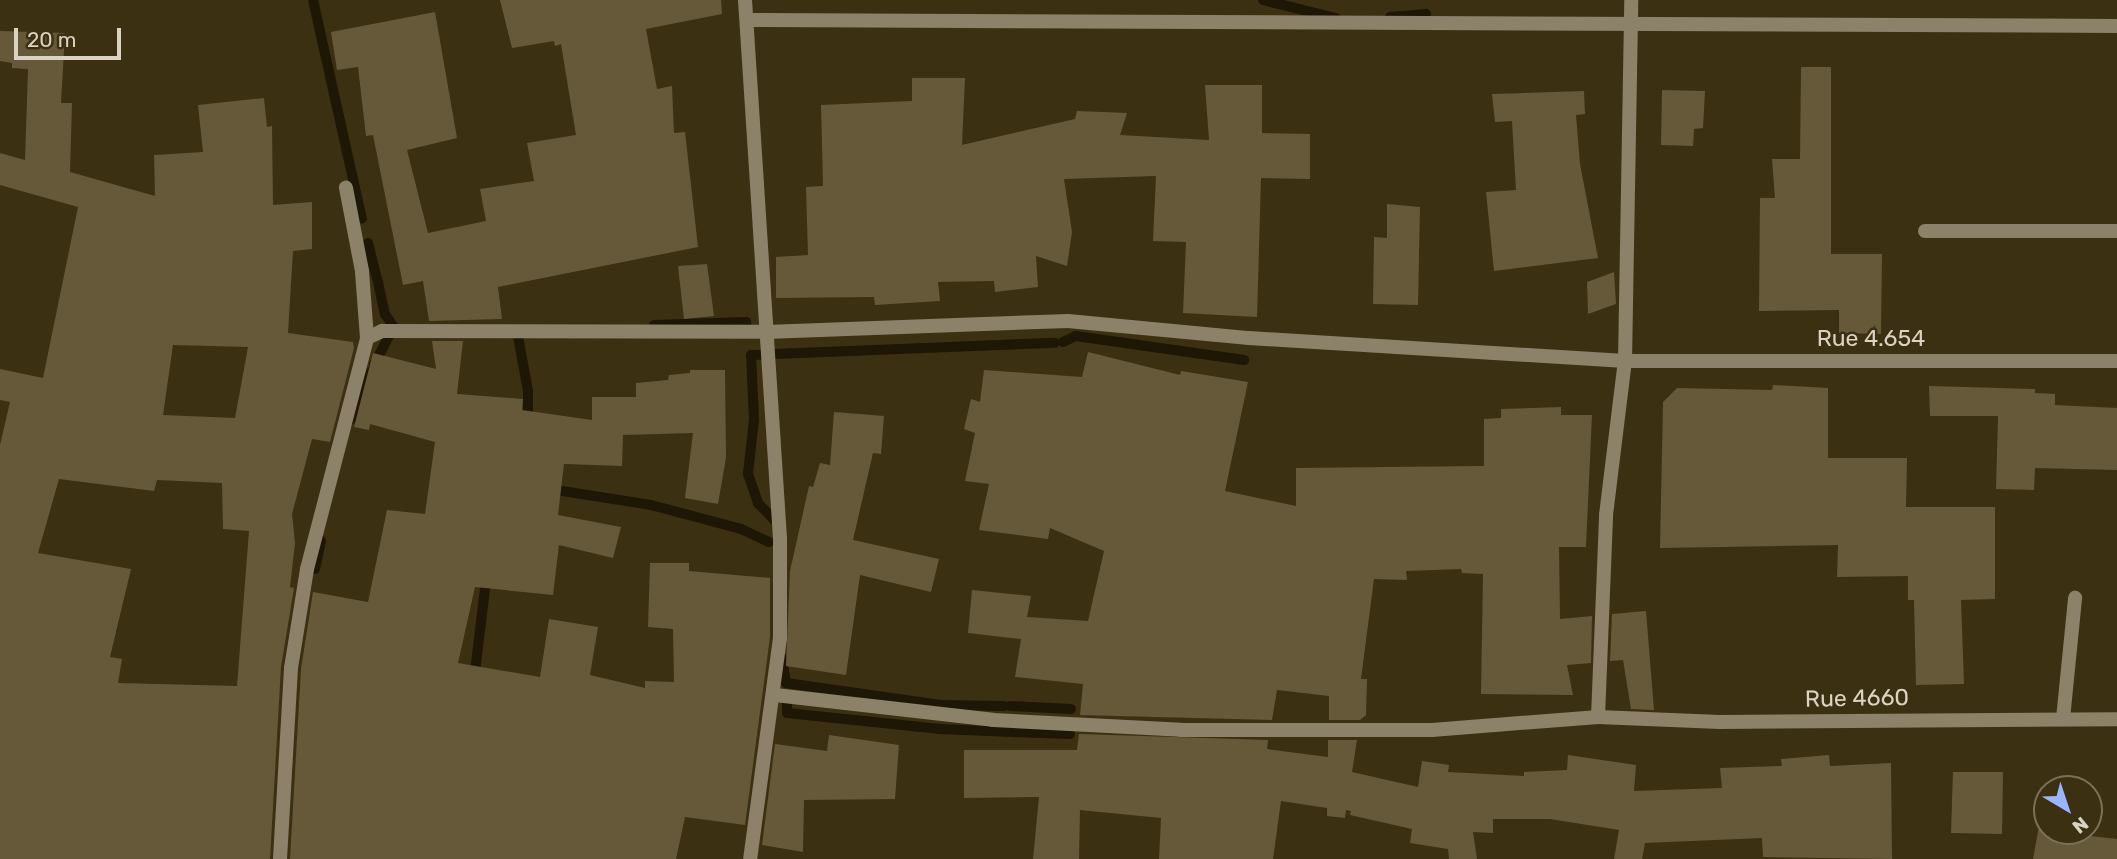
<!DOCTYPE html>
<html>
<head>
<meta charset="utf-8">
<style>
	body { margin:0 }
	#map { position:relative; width:2117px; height:859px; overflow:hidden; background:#3c3012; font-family:Rubik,sans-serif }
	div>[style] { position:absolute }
	.stream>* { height:10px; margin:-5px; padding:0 5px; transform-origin:5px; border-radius:5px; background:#1e1705 }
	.building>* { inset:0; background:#66593a }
	.lane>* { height:14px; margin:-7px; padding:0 7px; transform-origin:7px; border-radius:7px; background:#8b8269 }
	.street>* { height:14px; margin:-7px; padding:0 7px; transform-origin:7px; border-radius:7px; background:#8b8269 }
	span { translate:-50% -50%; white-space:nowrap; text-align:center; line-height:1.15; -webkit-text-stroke:5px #3c3012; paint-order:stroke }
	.street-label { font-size:23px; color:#dad3c2 }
	.north { position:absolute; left:2033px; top:775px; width:70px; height:70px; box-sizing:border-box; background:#3c3012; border:2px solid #7b7158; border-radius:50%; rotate:141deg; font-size:19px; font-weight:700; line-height:28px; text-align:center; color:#dad3c2 }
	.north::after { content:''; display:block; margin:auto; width:24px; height:32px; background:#9bb5fd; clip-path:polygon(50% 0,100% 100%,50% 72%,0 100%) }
	.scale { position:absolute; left:14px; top:28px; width:107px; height:32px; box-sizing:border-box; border:4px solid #dad3c2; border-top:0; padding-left:9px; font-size:21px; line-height:24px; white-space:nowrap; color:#dad3c2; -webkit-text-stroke:5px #3c3012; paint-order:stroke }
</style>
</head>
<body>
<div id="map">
	<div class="stream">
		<i style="left:313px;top:0;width:224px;rotate:77.4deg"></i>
		<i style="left:1263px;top:0;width:75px;rotate:13.9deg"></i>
		<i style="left:1390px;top:17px;width:36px;rotate:-5deg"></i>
		<i style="left:368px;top:243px;width:37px;rotate:76deg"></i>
		<i style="left:378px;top:282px;width:33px;rotate:78deg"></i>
		<i style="left:385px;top:314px;width:23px;rotate:56deg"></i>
		<i style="left:654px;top:325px;width:92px;rotate:-1.9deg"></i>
		<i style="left:746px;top:322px;width:10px;rotate:79deg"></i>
		<i style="left:517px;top:331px;width:61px;rotate:79.6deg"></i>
		<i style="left:528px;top:391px;width:33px;rotate:90deg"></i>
		<i style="left:1063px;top:342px;width:14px;rotate:-25deg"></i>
		<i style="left:1076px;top:336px;width:170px;rotate:8.1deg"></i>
		<i style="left:374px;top:365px;width:42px;rotate:-62.8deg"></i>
		<i style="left:352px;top:419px;width:51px;rotate:-68deg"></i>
		<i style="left:549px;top:489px;width:103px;rotate:8.9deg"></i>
		<i style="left:651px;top:505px;width:93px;rotate:14.9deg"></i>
		<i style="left:741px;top:529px;width:31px;rotate:25deg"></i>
		<i style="left:781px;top:527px;width:33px;rotate:-134deg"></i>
		<i style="left:758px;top:503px;width:31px;rotate:-109deg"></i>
		<i style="left:748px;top:474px;width:54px;rotate:-83.7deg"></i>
		<i style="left:754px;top:420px;width:65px;rotate:-92.6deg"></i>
		<i style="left:751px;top:355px;width:304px;rotate:-2.3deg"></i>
		<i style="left:315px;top:569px;width:29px;rotate:-78deg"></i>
		<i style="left:782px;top:658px;width:25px;rotate:81deg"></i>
		<i style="left:786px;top:683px;width:156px;rotate:8.1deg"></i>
		<i style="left:940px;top:705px;width:64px;rotate:0.9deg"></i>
		<i style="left:474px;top:680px;width:100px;rotate:-83.1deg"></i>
		<i style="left:787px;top:698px;width:15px;rotate:90deg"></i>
		<i style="left:787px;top:713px;width:154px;rotate:6deg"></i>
		<i style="left:940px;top:729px;width:98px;rotate:2.3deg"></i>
		<i style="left:1010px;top:706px;width:61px;rotate:2.8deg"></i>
		<i style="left:1042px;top:733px;width:28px;rotate:2deg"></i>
	</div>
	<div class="building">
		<i style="clip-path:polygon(500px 0,721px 0,722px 14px,646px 29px,657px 89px,672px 86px,674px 133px,685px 132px,698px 247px,498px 287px,502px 319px,429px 321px,423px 281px,403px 285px,373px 135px,366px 136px,358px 67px,337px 70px,331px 32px,435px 12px,457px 138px,407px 150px,428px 233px,486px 221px,480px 189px,534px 181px,527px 143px,576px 135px,561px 44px,555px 46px,554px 41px,512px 48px)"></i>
		<i style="clip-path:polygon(evenodd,0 31px,65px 33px,61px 103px,72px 103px,70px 172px,155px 196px,154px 155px,203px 152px,198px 105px,264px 98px,267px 127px,272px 126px,273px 205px,312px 202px,312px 249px,293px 251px,288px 333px,353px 342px,354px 348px,330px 442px,312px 439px,292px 514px,295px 543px,290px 587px,294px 588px,281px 667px,270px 859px,0 859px,0 445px,10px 402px,0 400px,0 369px,43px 378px,78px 207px,0 185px,0 153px,25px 160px,28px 69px,12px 68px,12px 63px,0 61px,0 31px,173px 345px,248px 347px,235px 418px,163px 415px,173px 345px,0 31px,59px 479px,154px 491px,157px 480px,222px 483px,223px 529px,249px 531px,237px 686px,118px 683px,122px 659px,110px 657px,131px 569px,38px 553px,59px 479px)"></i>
		<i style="clip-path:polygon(1801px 67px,1831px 67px,1831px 254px,1882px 254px,1881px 334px,1839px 333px,1839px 310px,1759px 311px,1760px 198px,1775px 198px,1772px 159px,1800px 159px)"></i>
		<i style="clip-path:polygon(912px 78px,965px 78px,962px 145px,1075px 119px,1077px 111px,1127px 113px,1120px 135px,1209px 140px,1205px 85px,1262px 85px,1262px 133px,1310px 134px,1310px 179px,1261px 178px,1257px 317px,1183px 313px,1186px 242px,1153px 241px,1156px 176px,1064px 179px,1072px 232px,1067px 266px,1036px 256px,1038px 287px,995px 292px,994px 281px,938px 282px,940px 301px,875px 305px,874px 297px,776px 298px,776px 257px,808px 255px,806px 187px,823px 186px,821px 105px,912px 101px)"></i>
		<i style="clip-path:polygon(1662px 90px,1705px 91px,1703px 128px,1694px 129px,1693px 146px,1661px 145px)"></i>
		<i style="clip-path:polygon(1584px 91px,1585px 114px,1576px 115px,1580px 164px,1598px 258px,1494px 271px,1486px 192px,1516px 190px,1512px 121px,1495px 122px,1492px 94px)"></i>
		<i style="clip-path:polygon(1387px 204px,1420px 207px,1418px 305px,1373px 304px,1374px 237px,1387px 238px)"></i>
		<i style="clip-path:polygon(707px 264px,714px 316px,684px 319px,678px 266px)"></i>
		<i style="clip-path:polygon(1614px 272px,1616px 304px,1588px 314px,1587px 282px)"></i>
		<i style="clip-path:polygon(432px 341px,463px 341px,457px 394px,523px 399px,522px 410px,592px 420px,592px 397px,636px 397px,636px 383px,668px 380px,669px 375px,690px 373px,690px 370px,725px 370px,726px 458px,718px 504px,685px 498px,693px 433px,623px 435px,622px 466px,564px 464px,558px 515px,621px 527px,613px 558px,559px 545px,553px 595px,475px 587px,458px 663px,540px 677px,549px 619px,598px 627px,590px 675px,645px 688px,645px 681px,674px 682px,673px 629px,648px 627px,650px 563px,689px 563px,689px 571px,770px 578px,770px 637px,745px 825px,685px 817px,676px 859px,290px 859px,301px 669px,313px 592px,368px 602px,387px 510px,425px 514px,435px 442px,370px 424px,369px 430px,354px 427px,373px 353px,436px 369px)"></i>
		<i style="clip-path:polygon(1088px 352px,1180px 375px,1181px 371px,1248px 382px,1225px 491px,1296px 506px,1296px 468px,1484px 466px,1484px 419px,1501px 418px,1501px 409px,1561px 407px,1561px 415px,1592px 415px,1586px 547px,1559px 547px,1560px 619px,1592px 616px,1591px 663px,1567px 665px,1573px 695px,1481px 694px,1483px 574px,1462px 573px,1461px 569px,1406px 571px,1407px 580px,1374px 579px,1361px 679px,1367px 679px,1366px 715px,1360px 720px,1329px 720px,1329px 696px,1277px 690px,1272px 720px,1080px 715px,1083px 684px,1015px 677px,1021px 639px,968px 633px,972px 590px,1031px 596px,1027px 617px,1088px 621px,1104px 551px,1050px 528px,1048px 539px,979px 530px,989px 484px,965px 481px,975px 433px,964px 429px,971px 399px,980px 402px,984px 370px,1082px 377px)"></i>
		<i style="clip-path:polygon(1773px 385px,1828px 388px,1828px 458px,1907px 458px,1906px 507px,1995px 507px,1995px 599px,1961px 600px,1964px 684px,1916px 685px,1914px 600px,1908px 600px,1908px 576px,1837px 577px,1838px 545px,1660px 548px,1663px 402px,1677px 388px,1772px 390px)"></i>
		<i style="clip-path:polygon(1929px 386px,2035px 389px,2035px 393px,2055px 394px,2055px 405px,2117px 408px,2117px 470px,2035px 468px,2034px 490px,1996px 489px,1998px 416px,1930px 416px)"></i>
		<i style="clip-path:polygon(834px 412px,884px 416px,881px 454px,873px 453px,853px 540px,939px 559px,931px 592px,860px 575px,846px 675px,786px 666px,790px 571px,809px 486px,813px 487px,820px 463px,830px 465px)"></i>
		<i style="clip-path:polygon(1646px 611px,1654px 710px,1631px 709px,1623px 660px,1610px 661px,1612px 614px)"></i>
		<i style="clip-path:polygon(1079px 734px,1268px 740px,1267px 749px,1328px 757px,1328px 740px,1357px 740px,1352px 772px,1418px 787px,1422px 761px,1449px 765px,1448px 772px,1524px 776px,1524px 772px,1567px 770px,1568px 755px,1636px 765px,1634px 791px,1722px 788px,1720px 768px,1782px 766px,1781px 759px,1829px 755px,1830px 766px,1891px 763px,1892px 859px,1763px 857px,1762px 838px,1645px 843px,1642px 859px,1614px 859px,1619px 830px,1550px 819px,1493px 819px,1493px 833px,1473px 832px,1477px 859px,1449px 859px,1448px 849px,1410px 843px,1412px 829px,1350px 815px,1351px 811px,1346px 810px,1345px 818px,1327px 816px,1327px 808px,1281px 801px,1273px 859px,1159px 859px,1161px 818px,1080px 810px,1079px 859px,1033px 859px,1039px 797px,964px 798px,964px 750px,1077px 750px)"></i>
		<i style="clip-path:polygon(829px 735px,899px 745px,895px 799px,804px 800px,803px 852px,762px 845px,775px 744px,827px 751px)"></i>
		<i style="clip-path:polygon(1953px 772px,2003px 772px,2002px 834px,1951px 833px)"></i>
		<i style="clip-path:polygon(2039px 826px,2047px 831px,2117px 839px,2117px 859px,2033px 859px)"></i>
	</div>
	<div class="lane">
		<i style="left:2063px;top:719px;width:122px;rotate:-84.3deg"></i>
	</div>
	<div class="street">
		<i style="left:745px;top:0;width:539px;rotate:86.28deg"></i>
		<i style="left:780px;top:538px;width:100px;rotate:90deg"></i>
		<i style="left:780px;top:638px;width:223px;rotate:97.7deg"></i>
		<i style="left:747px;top:20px;width:1370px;rotate:0.25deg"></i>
		<i style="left:1925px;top:231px;width:192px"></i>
		<i style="left:367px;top:338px;width:17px;rotate:-25deg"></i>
		<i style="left:382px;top:331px;width:384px;rotate:0.1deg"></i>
		<i style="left:766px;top:332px;width:302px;rotate:-2.1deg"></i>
		<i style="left:1068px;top:321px;width:182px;rotate:5.4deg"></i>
		<i style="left:1249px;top:338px;width:377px;rotate:3.5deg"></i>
		<i style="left:1625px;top:361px;width:492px"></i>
		<i style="left:775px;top:695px;width:219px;rotate:6.5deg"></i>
		<i style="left:993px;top:720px;width:188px;rotate:3deg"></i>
		<i style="left:1181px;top:730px;width:251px"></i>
		<i style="left:1432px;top:730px;width:167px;rotate:-4.5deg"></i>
		<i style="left:1598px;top:717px;width:122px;rotate:2.3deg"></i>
		<i style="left:1720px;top:722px;width:397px;rotate:-0.4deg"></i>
		<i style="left:1598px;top:717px;width:202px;rotate:-87.7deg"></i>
		<i style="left:1606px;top:515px;width:155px;rotate:-83deg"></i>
		<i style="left:1625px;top:361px;width:361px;rotate:-89deg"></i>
		<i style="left:280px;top:859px;width:191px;rotate:-86.7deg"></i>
		<i style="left:291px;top:668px;width:100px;rotate:-80.8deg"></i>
		<i style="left:307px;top:569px;width:239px;rotate:-75.4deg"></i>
		<i style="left:367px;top:338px;width:67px;rotate:-94.3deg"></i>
		<i style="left:362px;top:271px;width:85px;rotate:-100.9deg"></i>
	</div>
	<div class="street-label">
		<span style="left:1871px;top:338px">Rue 4.654</span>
		<span style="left:1857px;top:698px;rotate:-1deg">Rue 4660</span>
	</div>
	<div class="north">N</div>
	<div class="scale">20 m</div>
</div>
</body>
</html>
